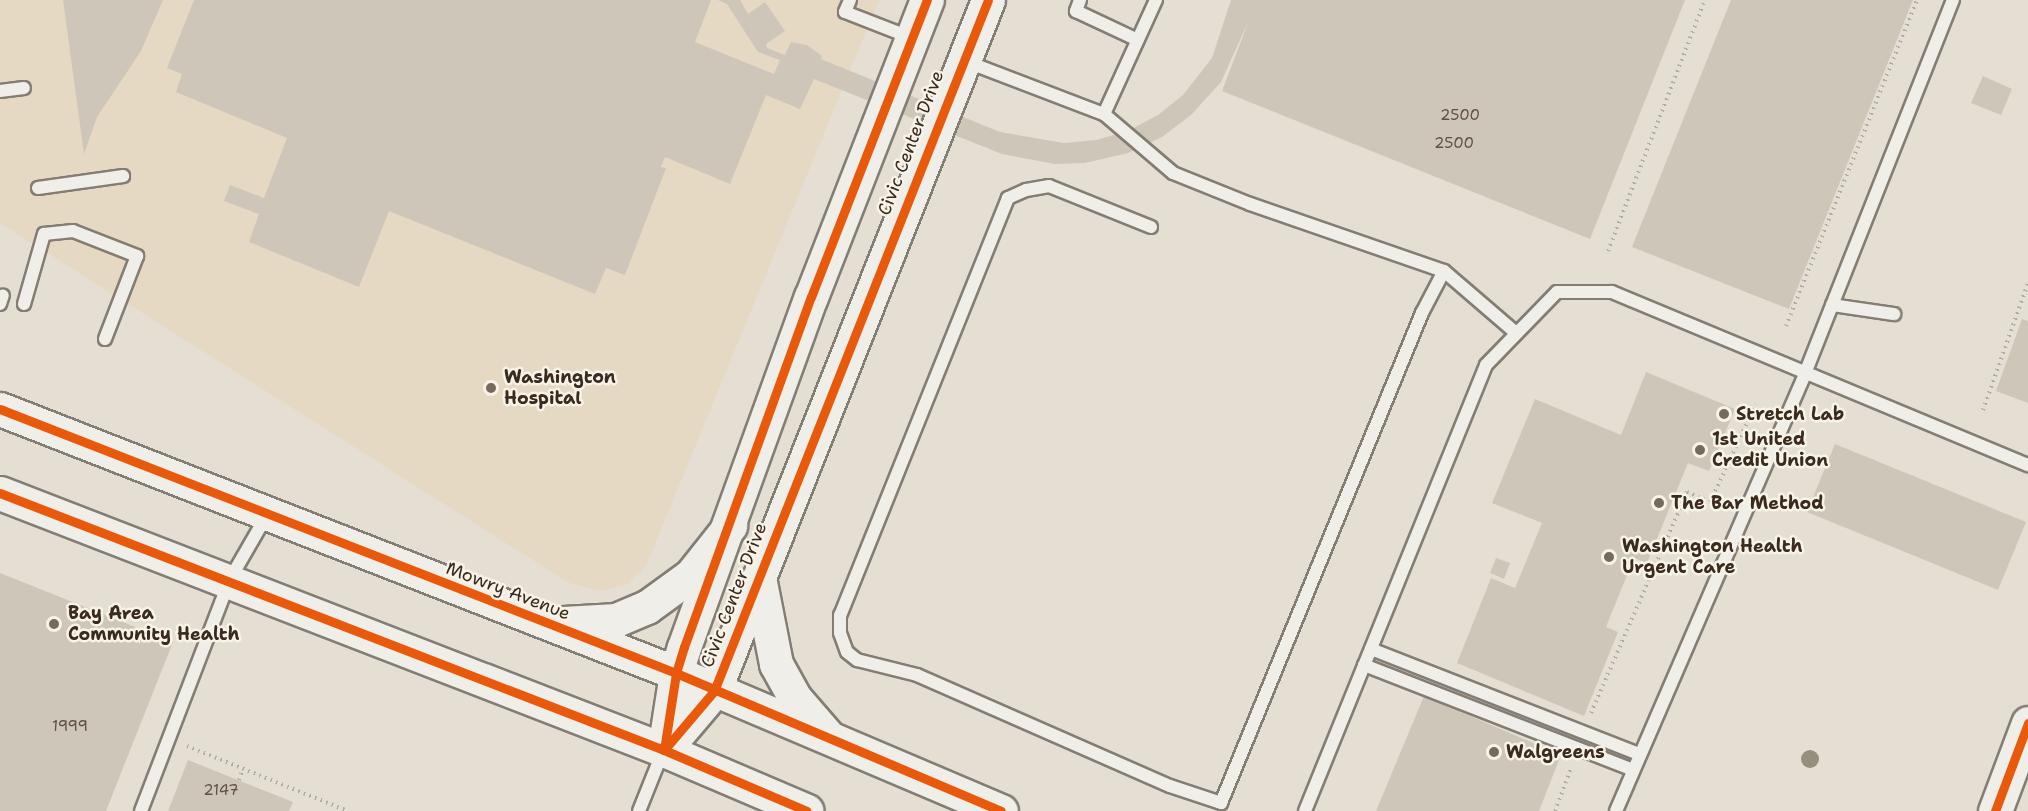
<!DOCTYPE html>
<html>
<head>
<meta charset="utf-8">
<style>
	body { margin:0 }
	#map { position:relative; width:2028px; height:811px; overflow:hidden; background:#e5dfd3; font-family:"Shantell Sans",sans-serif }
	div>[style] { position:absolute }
	.built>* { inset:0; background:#e5d9c4 }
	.building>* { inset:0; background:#cec6b8 }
	.path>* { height:4px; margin-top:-2px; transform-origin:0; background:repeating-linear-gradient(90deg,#afaba6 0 1.5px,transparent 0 6px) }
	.roads { filter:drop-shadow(2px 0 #837d74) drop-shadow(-2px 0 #837d74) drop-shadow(0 2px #837d74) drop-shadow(0 -2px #837d74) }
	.service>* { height:12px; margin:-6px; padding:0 6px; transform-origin:6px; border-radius:6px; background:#f0eee9 }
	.secondary>* { height:33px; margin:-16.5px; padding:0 16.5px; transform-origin:16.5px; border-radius:16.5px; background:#f0eee9 }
	.primary>* { height:33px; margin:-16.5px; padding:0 16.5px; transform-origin:16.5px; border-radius:16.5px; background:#f0eee9 }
	.cycleway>* { height:9px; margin:-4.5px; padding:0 4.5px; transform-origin:4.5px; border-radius:4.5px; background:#e8590c }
	.trees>* { width:18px; height:18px; margin:-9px; border-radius:50%; background:#95907e }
	.dots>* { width:16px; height:16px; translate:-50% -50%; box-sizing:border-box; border:3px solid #f7f3e8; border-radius:50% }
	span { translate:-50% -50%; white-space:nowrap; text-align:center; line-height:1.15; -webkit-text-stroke:5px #f7f3e8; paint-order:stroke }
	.number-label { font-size:15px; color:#605144 }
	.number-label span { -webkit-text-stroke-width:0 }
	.street-label { font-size:18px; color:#3b2a1e }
	.poi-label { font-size:18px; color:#3b2a1e; font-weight:700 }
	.left { translate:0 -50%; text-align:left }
</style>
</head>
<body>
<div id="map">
	<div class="built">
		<i style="clip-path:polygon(0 0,879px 0,646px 566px,626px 585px,601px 591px,569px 583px,0 223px)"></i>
	</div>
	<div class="building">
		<i style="clip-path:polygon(63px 0,163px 0,141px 51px,97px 117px,84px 154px)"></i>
		<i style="clip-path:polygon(194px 0,711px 0,695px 42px,774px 74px,780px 60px,758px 52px,727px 4px,718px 0,740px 0,748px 14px,765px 2px,785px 31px,766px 44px,767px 48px,785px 55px,791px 42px,807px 45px,822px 56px,821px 59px,1000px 132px,1064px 143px,1096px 140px,1128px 131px,1158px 115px,1183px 95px,1212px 58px,1231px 0,1685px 0,1590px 239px,1222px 91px,1249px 20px,1221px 82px,1191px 115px,1162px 137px,1128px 153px,1085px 163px,1055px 164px,1002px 154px,814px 79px,800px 109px,766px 95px,730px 184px,665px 157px,661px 167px,666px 168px,625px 275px,606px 268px,595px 294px,389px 211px,359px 287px,249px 242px,259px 214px,224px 201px,230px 185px,264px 198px,287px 138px,176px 92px,182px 74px,167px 68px)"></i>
		<i style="clip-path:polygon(1731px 0,1913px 0,1789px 309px,1632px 247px)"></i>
		<i style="clip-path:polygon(1983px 76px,2012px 89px,2001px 115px,1971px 103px)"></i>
		<i style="clip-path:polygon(2022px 319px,2028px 321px,2028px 403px,1996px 391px)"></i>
		<i style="clip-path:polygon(1646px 372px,1735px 409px,1709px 471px,1688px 463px,1647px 563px,1634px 558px,1606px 627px,1618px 632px,1584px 716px,1457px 663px,1491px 578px,1515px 588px,1542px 523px,1492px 503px,1535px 399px,1621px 435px)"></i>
		<i style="clip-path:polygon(1835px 444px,2026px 522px,1998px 590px,1807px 512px)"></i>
		<i style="clip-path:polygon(1496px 558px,1510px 563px,1504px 579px,1490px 573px)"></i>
		<i style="clip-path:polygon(0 573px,173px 642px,106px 811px,0 811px)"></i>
		<i style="clip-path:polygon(1424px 696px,1561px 755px,1539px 811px,1376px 811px)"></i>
		<i style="clip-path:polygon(188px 760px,293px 802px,289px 811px,168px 811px)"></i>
	</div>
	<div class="path">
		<i style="left:1608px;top:251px;width:269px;rotate:-68.9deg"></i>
		<i style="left:1786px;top:326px;width:351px;rotate:-68.1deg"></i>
		<i style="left:1983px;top:410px;width:135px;rotate:-70.5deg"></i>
		<i style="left:1591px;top:713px;width:241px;rotate:-66.5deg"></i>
		<i style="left:1687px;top:492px;width:25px;rotate:23deg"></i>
		<i style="left:1710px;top:502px;width:108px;rotate:-64.9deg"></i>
		<i style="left:187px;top:746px;width:174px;rotate:22deg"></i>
		<i style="left:239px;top:780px;width:12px;rotate:-70deg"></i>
		<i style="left:1555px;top:811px;width:46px;rotate:-69.6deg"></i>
	</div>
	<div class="roads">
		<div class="service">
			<i style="left:850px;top:0;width:13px;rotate:113deg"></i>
			<i style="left:845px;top:12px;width:72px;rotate:21.2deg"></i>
			<i style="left:1080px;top:0;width:12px;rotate:110deg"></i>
			<i style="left:1076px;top:11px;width:68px;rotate:25.1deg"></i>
			<i style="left:965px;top:61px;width:149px;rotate:20.9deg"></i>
			<i style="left:1104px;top:114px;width:91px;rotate:40.5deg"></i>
			<i style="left:1173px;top:173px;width:83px;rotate:21.9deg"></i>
			<i style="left:1250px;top:204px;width:205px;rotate:19.1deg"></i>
			<i style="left:1444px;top:271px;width:95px;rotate:40.7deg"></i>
			<i style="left:0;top:91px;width:24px;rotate:-7deg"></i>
			<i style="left:1104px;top:114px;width:125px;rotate:-65.5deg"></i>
			<i style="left:38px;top:188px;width:86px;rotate:-8deg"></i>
			<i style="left:1151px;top:227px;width:110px;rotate:-158.1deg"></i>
			<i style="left:1049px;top:186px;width:23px;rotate:170deg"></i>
			<i style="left:1026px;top:190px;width:20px;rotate:156deg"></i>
			<i style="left:1008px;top:198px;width:450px;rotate:111.9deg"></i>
			<i style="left:840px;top:615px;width:18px;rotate:90deg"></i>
			<i style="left:840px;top:633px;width:20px;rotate:70deg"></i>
			<i style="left:847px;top:652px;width:13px;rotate:39deg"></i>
			<i style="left:857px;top:660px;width:62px;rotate:14deg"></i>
			<i style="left:917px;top:675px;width:276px;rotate:23.7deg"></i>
			<i style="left:1170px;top:786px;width:54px;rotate:18.4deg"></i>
			<i style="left:1221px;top:803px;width:530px;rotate:-67.7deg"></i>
			<i style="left:1422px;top:313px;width:47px;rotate:-62.4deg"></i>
			<i style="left:0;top:304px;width:9px;rotate:-72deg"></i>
			<i style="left:24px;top:304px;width:73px;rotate:-74.1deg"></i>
			<i style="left:44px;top:234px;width:29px;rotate:-6deg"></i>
			<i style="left:73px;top:231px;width:69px;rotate:21.3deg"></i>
			<i style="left:137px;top:256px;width:89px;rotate:111.1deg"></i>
			<i style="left:1832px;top:305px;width:63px;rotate:8.3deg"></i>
			<i style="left:1371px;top:649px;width:288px;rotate:21.4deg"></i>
			<i style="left:1364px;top:665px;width:289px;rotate:21.3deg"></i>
			<i style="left:141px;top:811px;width:248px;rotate:-69deg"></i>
			<i style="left:230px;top:579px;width:74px;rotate:-60deg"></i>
			<i style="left:639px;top:811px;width:65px;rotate:-68.2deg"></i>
			<i style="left:1305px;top:811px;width:481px;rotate:-67.9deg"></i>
			<i style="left:1486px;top:365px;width:102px;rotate:-45.8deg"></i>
			<i style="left:1557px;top:292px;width:55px"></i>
			<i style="left:1612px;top:292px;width:451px;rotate:22.6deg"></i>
			<i style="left:1616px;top:811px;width:479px;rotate:-66.6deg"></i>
			<i style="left:1806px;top:371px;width:399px;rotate:-68.4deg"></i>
		</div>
		<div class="secondary">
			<i style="left:664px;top:750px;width:77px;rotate:-49.7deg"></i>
			<i style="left:714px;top:691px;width:743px;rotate:-68.37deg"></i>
			<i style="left:664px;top:750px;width:78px;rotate:-81.1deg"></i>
			<i style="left:676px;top:673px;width:27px;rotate:-73deg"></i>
			<i style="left:684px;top:647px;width:372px;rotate:-70.1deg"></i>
			<i style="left:811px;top:297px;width:319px;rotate:-68.7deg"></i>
			<i style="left:1995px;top:811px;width:94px;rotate:-69.4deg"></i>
		</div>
		<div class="primary">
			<i style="left:0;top:409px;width:726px;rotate:21.33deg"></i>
			<i style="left:676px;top:673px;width:353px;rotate:23deg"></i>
			<i style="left:0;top:493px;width:712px;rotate:21.16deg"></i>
			<i style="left:664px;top:750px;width:155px;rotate:23.1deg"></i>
			<i style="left:759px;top:577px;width:89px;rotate:78.9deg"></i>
			<i style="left:776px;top:664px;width:38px;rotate:61deg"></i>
			<i style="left:794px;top:697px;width:49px;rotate:49.1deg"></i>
			<i style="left:563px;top:623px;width:53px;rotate:-3.2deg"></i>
			<i style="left:616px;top:620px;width:34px;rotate:-23deg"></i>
			<i style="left:647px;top:607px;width:54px;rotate:-36deg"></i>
			<i style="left:691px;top:575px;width:63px;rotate:-51.5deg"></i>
		</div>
	</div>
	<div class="cycleway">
		<i style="left:0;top:409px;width:726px;rotate:21.33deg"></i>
		<i style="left:676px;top:673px;width:353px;rotate:23deg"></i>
		<i style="left:0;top:493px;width:712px;rotate:21.16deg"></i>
		<i style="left:664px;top:750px;width:155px;rotate:23.1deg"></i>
		<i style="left:664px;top:750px;width:77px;rotate:-49.7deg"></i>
		<i style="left:714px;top:691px;width:743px;rotate:-68.37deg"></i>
		<i style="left:664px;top:750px;width:78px;rotate:-81.1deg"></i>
		<i style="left:676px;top:673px;width:27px;rotate:-73deg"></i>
		<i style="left:684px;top:647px;width:372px;rotate:-70.1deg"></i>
		<i style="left:811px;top:297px;width:319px;rotate:-68.7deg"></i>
		<i style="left:1995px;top:811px;width:94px;rotate:-69.4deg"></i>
	</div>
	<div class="trees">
		<i style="left:1810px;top:759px"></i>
	</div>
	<div class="dots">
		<i style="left:491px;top:388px;background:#76695d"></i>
		<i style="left:1724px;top:414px;background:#76695d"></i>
		<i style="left:1700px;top:450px;background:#76695d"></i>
		<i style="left:1659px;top:503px;background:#76695d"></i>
		<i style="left:1609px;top:557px;background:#76695d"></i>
		<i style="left:54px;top:624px;background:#76695d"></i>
		<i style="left:1494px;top:752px;background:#76695d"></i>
	</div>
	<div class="number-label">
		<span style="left:1460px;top:116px">2500</span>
		<span style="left:1454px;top:144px">2500</span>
		<span style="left:70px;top:727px">1999</span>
		<span style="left:221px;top:791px">2147</span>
	</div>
	<div class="street-label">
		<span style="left:911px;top:143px;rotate:-69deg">Civic Center Drive</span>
		<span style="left:508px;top:591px;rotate:21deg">Mowry Avenue</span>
		<span style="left:734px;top:595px;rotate:-69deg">Civic Center Drive</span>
	</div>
	<div class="poi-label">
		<span class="left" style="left:504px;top:388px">Washington<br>Hospital</span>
		<span class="left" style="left:1736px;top:414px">Stretch Lab</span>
		<span class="left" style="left:1712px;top:450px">1st United<br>Credit Union</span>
		<span class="left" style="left:1671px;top:503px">The Bar Method</span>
		<span class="left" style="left:1622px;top:557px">Washington Health<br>Urgent Care</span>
		<span class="left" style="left:68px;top:624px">Bay Area<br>Community Health</span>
		<span class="left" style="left:1506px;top:752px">Walgreens</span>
	</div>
</div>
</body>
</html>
